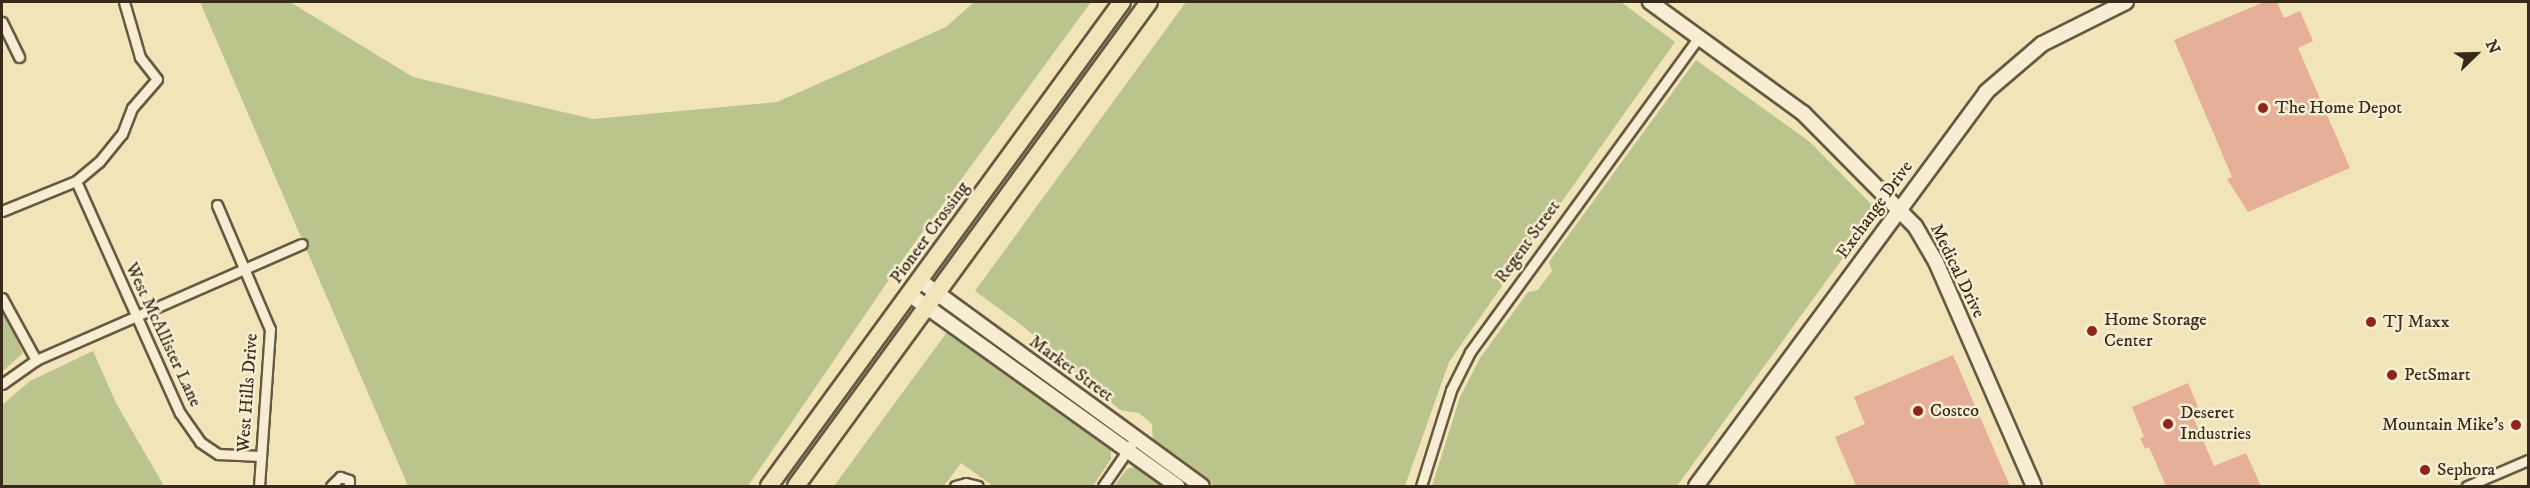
<!DOCTYPE html>
<html>
<head>
<meta charset="utf-8">
<style>
	body { margin:0 }
	#map { position:relative; width:2530px; height:488px; overflow:hidden; background:#f1e4b9; font-family:"IM FELL DW Pica",serif }
	div>[style] { position:absolute }
	.green>* { inset:0; background:#bcc48e }
	.building>* { inset:0; background:#e6af98 }
	.roads { filter:drop-shadow(2px 0 #675941) drop-shadow(-2px 0 #675941) drop-shadow(0 2px #675941) drop-shadow(0 -2px #675941) }
	.street>* { height:9px; margin:-4.5px; padding:0 4.5px; transform-origin:4.5px; border-radius:4.5px; background:#f6edd2 }
	.secondary>* { height:14px; margin:-7px; padding:0 7px; transform-origin:7px; border-radius:7px; background:#f6edd2 }
	.highway>* { height:16px; margin:-8px; padding:0 8px; transform-origin:8px; border-radius:8px; background:#f1e4b9 }
	.dots>* { width:16px; height:16px; translate:-50% -50%; box-sizing:border-box; border:3px solid #f6edd2; border-radius:50% }
	span { translate:-50% -50%; white-space:nowrap; text-align:center; line-height:1.15; -webkit-text-stroke:5px #f6edd2; paint-order:stroke }
	.poi-label { font-size:18px; color:#392b19 }
	.left { translate:0 -50%; text-align:left }
	.right { translate:-100% -50%; text-align:right }
	.street-label { font-size:18px; color:#392b19 }
	.frame { position:absolute; inset:0; border:3px solid #392b19; pointer-events:none }
	.north { position:absolute; left:2446px; top:24px; width:60px; height:60px; -webkit-text-stroke:4px #f6edd2; paint-order:stroke; rotate:67deg; font-size:16px; font-weight:700; line-height:24px; text-align:center; color:#392b19 }
	.north::after { content:''; display:block; margin:auto; width:21px; height:27px; background:#392b19; clip-path:polygon(50% 0,100% 100%,50% 72%,0 100%) }
</style>
</head>
<body>
<div id="map">
	<div class="green">
		<i style="clip-path:polygon(200px 2px,290px 2px,413px 77px,593px 119px,777px 102px,946px 27px,974px 2px,1091px 2px,908px 252px,748px 486px,408px 486px)"></i>
		<i style="clip-path:polygon(1186px 2px,1621px 2px,1675px 42px,1529px 248px,1520px 248px,1506px 267px,1509px 276px,1449px 362px,1405px 486px,1215px 486px,1153px 442px,1152px 424px,1139px 413px,1120px 410px,1024px 327px,975px 291px)"></i>
		<i style="clip-path:polygon(1696px 60px,1810px 142px,1874px 207px,1875px 214px,1677px 486px,1432px 486px,1460px 397px,1480px 358px,1528px 292px,1538px 290px,1552px 271px,1549px 262px)"></i>
		<i style="clip-path:polygon(2px 308px,23px 353px,2px 372px)"></i>
		<i style="clip-path:polygon(947px 332px,1111px 446px,1111px 459px,1093px 486px,993px 486px,961px 463px,944px 486px,834px 486px)"></i>
		<i style="clip-path:polygon(93px 351px,116px 403px,164px 486px,2px 486px,2px 405px,30px 381px)"></i>
		<i style="clip-path:polygon(1139px 466px,1169px 486px,1114px 486px,1127px 469px)"></i>
	</div>
	<div class="building">
		<i style="clip-path:polygon(2264px 2px,2277px 2px,2284px 18px,2300px 11px,2313px 41px,2298px 48px,2350px 168px,2248px 212px,2227px 179px,2232px 177px,2174px 40px)"></i>
		<i style="clip-path:polygon(1953px 355px,2010px 486px,1856px 486px,1835px 437px,1865px 424px,1854px 397px)"></i>
		<i style="clip-path:polygon(2188px 383px,2199px 409px,2191px 412px,2214px 466px,2246px 453px,2261px 486px,2166px 486px,2149px 447px,2145px 449px,2140px 438px,2144px 437px,2132px 407px)"></i>
	</div>
	<div class="roads">
		<div class="street">
			<i style="left:2px;top:22px;width:39px;rotate:64deg"></i>
			<i style="left:76px;top:181px;width:254px;rotate:65.9deg"></i>
			<i style="left:180px;top:413px;width:35px;rotate:55deg"></i>
			<i style="left:200px;top:442px;width:22px;rotate:34deg"></i>
			<i style="left:218px;top:454px;width:42px;rotate:2.7deg"></i>
			<i style="left:217px;top:205px;width:135px;rotate:66.9deg"></i>
			<i style="left:270px;top:329px;width:157px;rotate:94deg"></i>
			<i style="left:2px;top:211px;width:80px;rotate:-22.1deg"></i>
			<i style="left:76px;top:181px;width:30px;rotate:-40deg"></i>
			<i style="left:99px;top:162px;width:36px;rotate:-51deg"></i>
			<i style="left:122px;top:134px;width:28px;rotate:-69deg"></i>
			<i style="left:132px;top:108px;width:38px;rotate:-49deg"></i>
			<i style="left:157px;top:79px;width:28px;rotate:-128deg"></i>
			<i style="left:140px;top:57px;width:57px;rotate:-106.2deg"></i>
			<i style="left:2px;top:298px;width:71px;rotate:61.3deg"></i>
			<i style="left:2px;top:384px;width:42px;rotate:-35.2deg"></i>
			<i style="left:36px;top:360px;width:290px;rotate:-23.6deg"></i>
			<i style="left:331px;top:486px;width:13px;rotate:-45deg"></i>
			<i style="left:340px;top:477px;width:9px;rotate:18deg"></i>
			<i style="left:349px;top:480px;width:6px;rotate:90deg"></i>
			<i style="left:955px;top:486px;width:11px;rotate:-15deg"></i>
			<i style="left:966px;top:483px;width:12px;rotate:14deg"></i>
			<i style="left:1103px;top:486px;width:58px;rotate:-55.5deg"></i>
			<i style="left:1421px;top:486px;width:101px;rotate:-72.6deg"></i>
			<i style="left:1451px;top:390px;width:42px;rotate:-63.4deg"></i>
			<i style="left:1470px;top:352px;width:389px;rotate:-54deg"></i>
			<i style="left:2467px;top:486px;width:66px;rotate:-23.1deg"></i>
		</div>
		<div class="secondary">
			<i style="left:1650px;top:2px;width:189px;rotate:36deg"></i>
			<i style="left:1803px;top:113px;width:159px;rotate:45.3deg"></i>
			<i style="left:1915px;top:226px;width:42px;rotate:59.7deg"></i>
			<i style="left:1936px;top:262px;width:244px;rotate:66.4deg"></i>
			<i style="left:919px;top:280px;width:350px;rotate:36.1deg"></i>
			<i style="left:909px;top:294px;width:330px;rotate:35.6deg"></i>
			<i style="left:1696px;top:486px;width:489px;rotate:-53.6deg"></i>
			<i style="left:1986px;top:92px;width:74px;rotate:-40.6deg"></i>
			<i style="left:2042px;top:44px;width:94px;rotate:-26.6deg"></i>
		</div>
		<div class="highway">
			<i style="left:769px;top:486px;width:599px;rotate:-53.9deg"></i>
			<i style="left:796px;top:486px;width:599px;rotate:-53.9deg"></i>
		</div>
	</div>
	<div class="dots">
		<i style="left:2263px;top:108px;background:#8f2418"></i>
		<i style="left:2371px;top:322px;background:#8f2418"></i>
		<i style="left:2092px;top:331px;background:#8f2418"></i>
		<i style="left:2392px;top:375px;background:#8f2418"></i>
		<i style="left:1918px;top:411px;background:#8f2418"></i>
		<i style="left:2168px;top:424px;background:#8f2418"></i>
		<i style="left:2516px;top:425px;background:#8f2418"></i>
		<i style="left:2425px;top:470px;background:#8f2418"></i>
	</div>
	<div class="poi-label">
		<span class="left" style="left:2275px;top:108px">The Home Depot</span>
		<span class="left" style="left:2104px;top:331px">Home Storage<br>Center</span>
		<span class="left" style="left:2383px;top:322px">TJ Maxx</span>
		<span class="left" style="left:2404px;top:375px">PetSmart</span>
		<span class="left" style="left:1930px;top:411px">Costco</span>
		<span class="left" style="left:2180px;top:424px">Deseret<br>Industries</span>
		<span class="right" style="left:2504px;top:425px">Mountain Mike's</span>
		<span class="left" style="left:2437px;top:470px">Sephora</span>
	</div>
	<div class="street-label">
		<span style="left:1875px;top:210px;rotate:-54deg">Exchange Drive</span>
		<span style="left:930px;top:233px;rotate:-54deg">Pioneer Crossing</span>
		<span style="left:1528px;top:242px;rotate:-54deg">Regent Street</span>
		<span style="left:1957px;top:271px;rotate:64deg">Medical Drive</span>
		<span style="left:163px;top:335px;rotate:65deg">West McAllister Lane</span>
		<span style="left:1071px;top:369px;rotate:36deg">Market Street</span>
		<span style="left:248px;top:393px;rotate:-86deg">West Hills Drive</span>
	</div>
	<div class="frame"></div>
	<div class="north">N</div>
</div>
</body>
</html>
